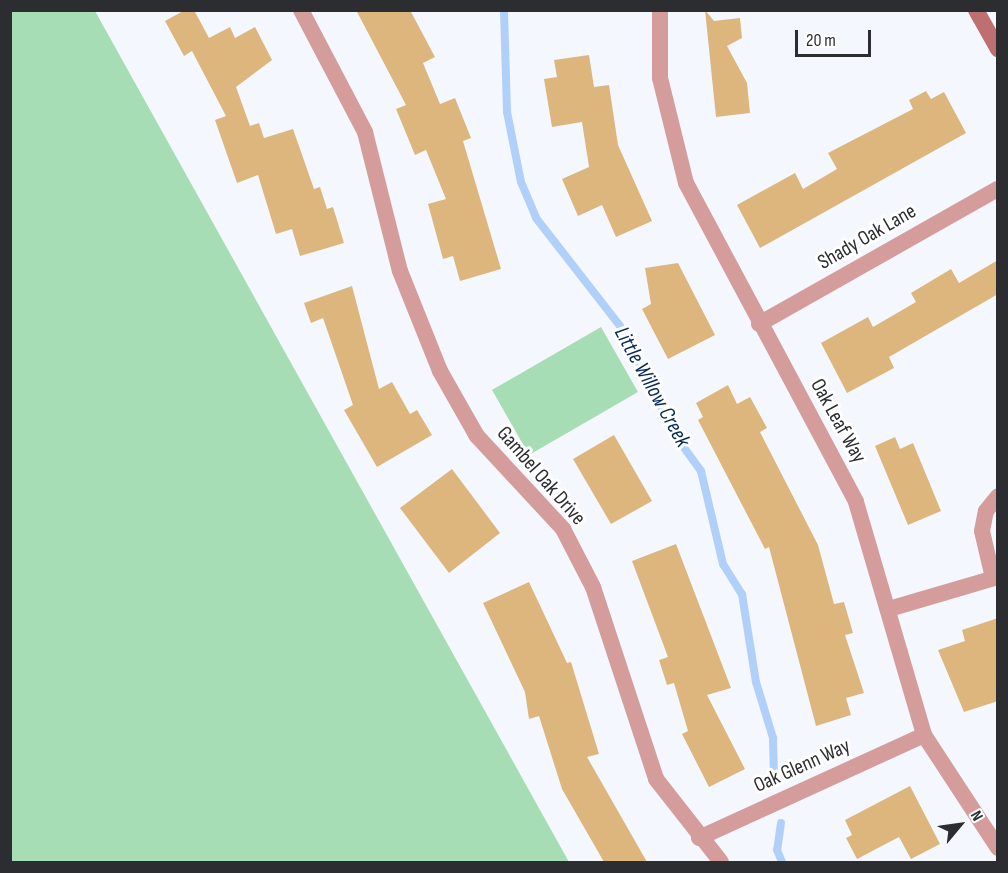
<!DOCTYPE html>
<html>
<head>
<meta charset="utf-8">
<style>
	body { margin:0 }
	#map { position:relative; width:1008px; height:873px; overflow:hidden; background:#f5f7fe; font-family:"Sofia Sans Condensed",sans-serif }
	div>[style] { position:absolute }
	.green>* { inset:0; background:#a7ddb5 }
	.stream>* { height:8px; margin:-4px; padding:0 4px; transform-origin:4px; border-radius:4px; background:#b0d0fa }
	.building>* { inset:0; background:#dcb67d }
	.minor>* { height:16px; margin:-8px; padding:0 8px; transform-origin:8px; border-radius:8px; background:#d49d9c }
	.secondary>* { height:16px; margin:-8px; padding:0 8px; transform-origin:8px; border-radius:8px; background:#be7070 }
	span { translate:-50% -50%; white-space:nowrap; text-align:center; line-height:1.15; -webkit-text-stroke:6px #fff; paint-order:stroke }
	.street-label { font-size:21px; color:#2c2d31 }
	.water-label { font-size:22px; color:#042a58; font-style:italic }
	.frame { position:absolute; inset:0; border:12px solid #2c2d31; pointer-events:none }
	.north { position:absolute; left:930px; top:795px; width:60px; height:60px; -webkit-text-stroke:4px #fff; paint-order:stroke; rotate:61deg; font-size:16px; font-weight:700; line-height:24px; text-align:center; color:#2c2d31 }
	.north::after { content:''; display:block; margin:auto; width:21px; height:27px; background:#2c2d31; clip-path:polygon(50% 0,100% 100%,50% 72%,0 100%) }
	.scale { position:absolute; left:795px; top:30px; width:76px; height:27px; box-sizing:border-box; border:3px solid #2c2d31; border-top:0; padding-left:8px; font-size:18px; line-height:21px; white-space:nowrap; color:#2c2d31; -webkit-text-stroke:4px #fff; paint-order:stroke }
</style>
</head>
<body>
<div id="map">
	<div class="green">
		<i style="clip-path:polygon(10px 11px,95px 11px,569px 862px,11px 862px)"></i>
		<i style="clip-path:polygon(601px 327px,638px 392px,529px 455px,492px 390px)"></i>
	</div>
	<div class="stream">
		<i style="left:504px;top:10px;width:102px;rotate:88.3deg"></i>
		<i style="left:507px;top:112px;width:71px;rotate:78.7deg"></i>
		<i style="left:521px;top:182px;width:39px;rotate:67deg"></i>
		<i style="left:536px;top:218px;width:137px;rotate:52.1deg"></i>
		<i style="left:620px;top:326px;width:126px;rotate:63deg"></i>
		<i style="left:677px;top:438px;width:41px;rotate:54deg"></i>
		<i style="left:701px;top:471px;width:96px;rotate:76.7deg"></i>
		<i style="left:723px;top:564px;width:36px;rotate:58deg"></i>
		<i style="left:742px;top:594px;width:89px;rotate:81deg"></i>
		<i style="left:756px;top:682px;width:59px;rotate:73.1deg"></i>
		<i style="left:773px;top:738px;width:42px;rotate:88.6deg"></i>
		<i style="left:781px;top:823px;width:27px;rotate:98deg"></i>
		<i style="left:777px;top:850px;width:13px;rotate:67deg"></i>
	</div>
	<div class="building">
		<i style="clip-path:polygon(185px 10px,194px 10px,209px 38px,230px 27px,235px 38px,255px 27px,272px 60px,236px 87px,250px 126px,259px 123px,264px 138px,293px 129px,314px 189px,320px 187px,327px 209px,333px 207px,344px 243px,300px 256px,292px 229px,276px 234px,258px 175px,237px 183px,215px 120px,226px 116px,192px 51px,184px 56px,165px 21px)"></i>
		<i style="clip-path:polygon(356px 10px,410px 10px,435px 57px,423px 63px,440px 104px,455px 98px,471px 138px,463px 141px,501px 269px,460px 281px,453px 256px,443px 259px,428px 204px,446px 199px,426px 150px,415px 155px,396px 109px,406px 105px)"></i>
		<i style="clip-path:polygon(705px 10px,714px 21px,740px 18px,742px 38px,727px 46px,747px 83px,750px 113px,716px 117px)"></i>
		<i style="clip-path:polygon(589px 55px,594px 87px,609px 85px,618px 145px,652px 221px,616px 237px,602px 205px,578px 216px,562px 179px,589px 167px,582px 122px,552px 127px,544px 79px,557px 77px,554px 60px)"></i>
		<i style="clip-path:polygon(926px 91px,931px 99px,944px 92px,966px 133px,760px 248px,737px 205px,795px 173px,803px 189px,837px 169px,828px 153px,913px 109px,909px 100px)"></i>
		<i style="clip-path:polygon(998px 260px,998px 294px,889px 357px,894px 368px,847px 393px,821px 343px,868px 317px,873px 327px,916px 302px,911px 293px,951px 269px,959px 283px)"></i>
		<i style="clip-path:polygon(678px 263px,715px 335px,668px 359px,642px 309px,651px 304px,645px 268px)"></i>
		<i style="clip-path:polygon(352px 286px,379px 389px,392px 382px,410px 414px,417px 410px,432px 435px,377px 467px,344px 410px,353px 405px,323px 318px,311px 323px,304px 303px)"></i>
		<i style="clip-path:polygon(728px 385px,737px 404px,750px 397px,767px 428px,760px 432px,818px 545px,834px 604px,844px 602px,853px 633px,845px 635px,864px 693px,846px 698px,851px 715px,816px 726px,769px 547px,765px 549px,698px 420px,703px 417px,696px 403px)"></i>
		<i style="clip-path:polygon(614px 435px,652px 501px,611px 524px,573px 459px)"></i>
		<i style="clip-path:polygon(895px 437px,900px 449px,913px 443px,941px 511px,908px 525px,875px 446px)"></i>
		<i style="clip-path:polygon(452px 469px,500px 533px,449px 573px,400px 508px)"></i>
		<i style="clip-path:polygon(676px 544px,731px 688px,707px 695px,745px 769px,709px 787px,682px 734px,688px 731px,674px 683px,667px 685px,659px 660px,668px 657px,632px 561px)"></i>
		<i style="clip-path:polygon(529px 582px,567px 663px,571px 662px,599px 754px,587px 757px,647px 862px,604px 862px,562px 789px,539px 716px,529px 719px,525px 692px,483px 603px)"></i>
		<i style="clip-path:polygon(998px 618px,998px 701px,964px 712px,938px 650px,965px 641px,962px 630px)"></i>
		<i style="clip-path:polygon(910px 786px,940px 844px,911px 859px,899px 837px,857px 859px,846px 838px,852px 835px,845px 820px)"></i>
	</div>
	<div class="minor">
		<i style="left:301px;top:10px;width:138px;rotate:62.3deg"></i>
		<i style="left:365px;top:132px;width:143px;rotate:75.9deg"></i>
		<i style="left:400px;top:271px;width:108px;rotate:68.2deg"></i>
		<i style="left:440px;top:371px;width:75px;rotate:60.4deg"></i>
		<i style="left:477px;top:436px;width:127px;rotate:47.2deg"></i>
		<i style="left:563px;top:529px;width:65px;rotate:62.7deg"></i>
		<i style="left:593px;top:587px;width:202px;rotate:71.8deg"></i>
		<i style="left:656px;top:779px;width:105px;rotate:51.9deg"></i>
		<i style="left:660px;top:10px;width:68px;rotate:90deg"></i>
		<i style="left:660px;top:78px;width:108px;rotate:76.1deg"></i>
		<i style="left:686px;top:183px;width:361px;rotate:61.9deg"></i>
		<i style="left:856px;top:502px;width:243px;rotate:73.7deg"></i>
		<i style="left:924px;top:735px;width:135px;rotate:56.8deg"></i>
		<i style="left:759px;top:324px;width:274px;rotate:-29.5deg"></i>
		<i style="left:993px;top:578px;width:48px;rotate:-103.2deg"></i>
		<i style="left:982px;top:531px;width:20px;rotate:-79deg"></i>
		<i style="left:986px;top:511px;width:19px;rotate:-51deg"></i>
		<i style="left:889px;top:609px;width:114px;rotate:-16.4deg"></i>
		<i style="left:699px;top:838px;width:247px;rotate:-24.6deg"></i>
	</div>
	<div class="secondary">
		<i style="left:976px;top:10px;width:45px;rotate:60.6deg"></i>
	</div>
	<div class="street-label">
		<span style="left:867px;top:237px;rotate:-30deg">Shady Oak Lane</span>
		<span style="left:838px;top:421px;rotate:61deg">Oak Leaf Way</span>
		<span style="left:541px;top:476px;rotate:49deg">Gambel Oak Drive</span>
		<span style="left:802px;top:766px;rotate:-24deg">Oak Glenn Way</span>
	</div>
	<div class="water-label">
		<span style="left:652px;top:387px;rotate:61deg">Little Willow Creek</span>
	</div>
	<div class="frame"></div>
	<div class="north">N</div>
	<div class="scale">20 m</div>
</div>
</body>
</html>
